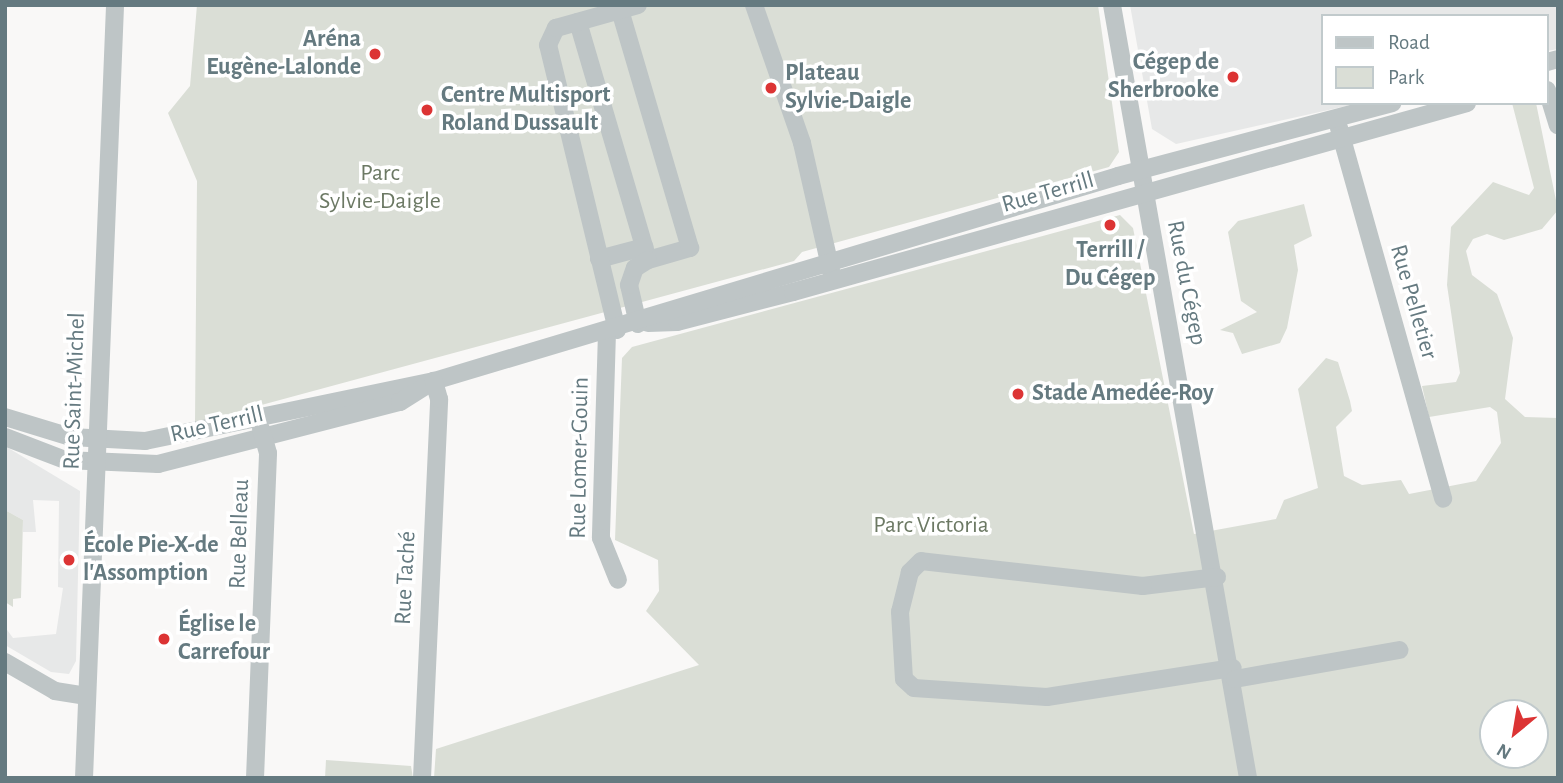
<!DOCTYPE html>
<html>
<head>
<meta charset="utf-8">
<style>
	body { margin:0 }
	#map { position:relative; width:1563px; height:783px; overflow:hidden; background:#f9f8f7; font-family:"Alegreya Sans",sans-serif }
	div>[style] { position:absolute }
	.built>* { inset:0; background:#e7e8e8 }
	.green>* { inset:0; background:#daded6 }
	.minor>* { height:18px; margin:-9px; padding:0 9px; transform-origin:9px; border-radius:9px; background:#bec5c6 }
	.dots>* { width:19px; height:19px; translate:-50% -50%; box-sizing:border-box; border:4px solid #fff; border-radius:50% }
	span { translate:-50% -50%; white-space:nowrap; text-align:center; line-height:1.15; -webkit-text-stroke:7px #fff; paint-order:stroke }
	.poi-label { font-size:24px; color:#657a80; font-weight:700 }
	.right { translate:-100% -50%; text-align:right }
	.left { translate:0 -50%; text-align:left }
	.park-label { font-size:24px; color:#6c7964 }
	.street-label { font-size:24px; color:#657a80 }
	.frame { position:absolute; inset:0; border:7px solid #657a80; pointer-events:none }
	.legend { position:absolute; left:1321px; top:14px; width:228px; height:91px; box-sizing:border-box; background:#fff; border:2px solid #c1cacc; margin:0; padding:9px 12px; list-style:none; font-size:21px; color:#657a80 }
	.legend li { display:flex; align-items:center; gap:14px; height:35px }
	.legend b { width:35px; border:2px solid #c1cacc }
	.north { position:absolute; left:1479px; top:699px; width:70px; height:70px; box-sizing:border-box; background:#fff; border:2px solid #c1cacc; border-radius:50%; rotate:210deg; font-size:19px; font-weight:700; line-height:28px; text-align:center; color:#657a80 }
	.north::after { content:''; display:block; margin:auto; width:24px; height:32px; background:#dc3434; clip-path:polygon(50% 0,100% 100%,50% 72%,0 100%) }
</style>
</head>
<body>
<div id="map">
	<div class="built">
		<i style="clip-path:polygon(1130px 5px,1558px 5px,1558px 49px,1547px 51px,1547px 16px,1323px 16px,1323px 103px,1360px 103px,1176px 144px,1152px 129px)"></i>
		<i style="clip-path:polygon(5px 446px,80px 491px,76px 661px,69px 674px,51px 672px,5px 645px,5px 627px,13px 638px,56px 634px,63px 588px,58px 587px,59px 501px,33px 500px,36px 532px,23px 532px,23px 520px,5px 510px)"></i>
	</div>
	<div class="green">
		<i style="clip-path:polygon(197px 5px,1098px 5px,1119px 152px,1109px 167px,802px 252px,794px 261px,195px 423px,197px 181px,168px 113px,190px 86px)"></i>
		<i style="clip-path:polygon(evenodd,1512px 103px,1536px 103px,1558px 210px,1542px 229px,1504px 240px,1487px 234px,1473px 239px,1466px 251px,1472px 275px,1497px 294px,1513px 338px,1505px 399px,1525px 417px,1558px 418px,1558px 778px,434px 778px,436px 749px,699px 665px,646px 611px,659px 591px,658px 560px,615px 540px,622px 358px,632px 347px,1120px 215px,1133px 228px,1194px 534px,1276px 519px,1284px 500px,1318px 488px,1298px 389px,1326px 358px,1338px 362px,1350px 401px,1352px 411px,1336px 427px,1344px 476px,1362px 485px,1401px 480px,1409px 494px,1476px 481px,1501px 443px,1497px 412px,1490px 407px,1429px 417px,1422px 386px,1456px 382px,1460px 373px,1447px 285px,1451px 227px,1493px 182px,1529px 195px,1534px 188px,1512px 103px,1493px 713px,1535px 713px,1535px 755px,1493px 755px,1493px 713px)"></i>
		<i style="clip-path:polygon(1304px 204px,1312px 236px,1294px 245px,1298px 270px,1287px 328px,1280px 343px,1242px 354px,1233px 333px,1220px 330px,1257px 312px,1241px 301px,1228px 232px,1238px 221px)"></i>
		<i style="clip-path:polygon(5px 510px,23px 520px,21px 598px,13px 599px,13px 607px,5px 602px)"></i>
		<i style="clip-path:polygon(326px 760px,411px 766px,413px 778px,325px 778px)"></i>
	</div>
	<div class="minor">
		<i style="left:754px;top:5px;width:146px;rotate:70.8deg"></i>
		<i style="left:802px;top:143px;width:131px;rotate:77.2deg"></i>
		<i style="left:1112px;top:5px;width:785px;rotate:80.02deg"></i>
		<i style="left:578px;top:22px;width:248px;rotate:73.6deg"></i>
		<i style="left:648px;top:260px;width:44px;rotate:-15.9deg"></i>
		<i style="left:690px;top:248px;width:248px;rotate:-106.4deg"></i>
		<i style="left:1547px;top:62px;width:11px;rotate:-15deg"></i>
		<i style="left:1547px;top:90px;width:37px;rotate:73deg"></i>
		<i style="left:1339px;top:128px;width:385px;rotate:74.3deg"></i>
		<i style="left:599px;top:259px;width:47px;rotate:-14.9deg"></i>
		<i style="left:648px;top:323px;width:29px;rotate:-2deg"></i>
		<i style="left:677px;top:322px;width:120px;rotate:-14.5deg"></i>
		<i style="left:793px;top:292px;width:700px;rotate:-15.66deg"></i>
		<i style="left:638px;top:324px;width:40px;rotate:-103deg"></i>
		<i style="left:629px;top:285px;width:18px;rotate:-71deg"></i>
		<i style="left:635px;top:268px;width:15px;rotate:-32deg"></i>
		<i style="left:617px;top:330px;width:293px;rotate:-103.6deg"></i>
		<i style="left:548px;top:45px;width:19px;rotate:-65deg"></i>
		<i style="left:556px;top:28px;width:85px;rotate:-15.7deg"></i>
		<i style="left:607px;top:332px;width:206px;rotate:91.7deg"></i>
		<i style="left:601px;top:538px;width:45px;rotate:68deg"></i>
		<i style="left:5px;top:417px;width:69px;rotate:16.9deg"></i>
		<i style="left:71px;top:437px;width:74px;rotate:3.1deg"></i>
		<i style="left:145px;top:441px;width:295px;rotate:-11.7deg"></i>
		<i style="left:434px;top:381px;width:714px;rotate:-16.68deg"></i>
		<i style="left:1118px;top:176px;width:284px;rotate:-14.9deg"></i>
		<i style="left:5px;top:437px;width:64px;rotate:21deg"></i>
		<i style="left:65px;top:460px;width:93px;rotate:2.5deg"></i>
		<i style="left:158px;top:464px;width:250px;rotate:-14.4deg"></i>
		<i style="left:400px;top:402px;width:36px;rotate:-32deg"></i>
		<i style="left:1217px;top:577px;width:75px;rotate:173.1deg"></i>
		<i style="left:1143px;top:586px;width:223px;rotate:-173.6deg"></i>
		<i style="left:921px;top:561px;width:16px;rotate:135deg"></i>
		<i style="left:910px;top:572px;width:41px;rotate:104deg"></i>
		<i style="left:900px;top:612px;width:67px;rotate:86.6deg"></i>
		<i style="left:904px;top:679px;width:13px;rotate:42deg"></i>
		<i style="left:914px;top:688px;width:133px;rotate:3.9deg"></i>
		<i style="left:1047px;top:697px;width:188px;rotate:-8.9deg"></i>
		<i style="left:5px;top:662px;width:58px;rotate:30.1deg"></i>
		<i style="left:55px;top:691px;width:32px;rotate:9deg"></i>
		<i style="left:1235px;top:679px;width:167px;rotate:-10deg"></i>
		<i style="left:84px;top:778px;width:774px;rotate:-87.7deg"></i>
		<i style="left:255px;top:778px;width:325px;rotate:-87.7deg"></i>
		<i style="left:268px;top:453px;width:25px;rotate:-106deg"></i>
		<i style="left:422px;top:778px;width:379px;rotate:-87.4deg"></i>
		<i style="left:439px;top:399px;width:19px;rotate:-106deg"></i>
	</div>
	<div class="dots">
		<i style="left:375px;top:54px;background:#dc3434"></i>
		<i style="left:1233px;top:77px;background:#dc3434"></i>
		<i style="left:771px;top:88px;background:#dc3434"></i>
		<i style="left:427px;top:110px;background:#dc3434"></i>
		<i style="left:1110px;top:225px;background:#dc3434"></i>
		<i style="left:1018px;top:394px;background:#dc3434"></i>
		<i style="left:69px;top:560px;background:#dc3434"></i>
		<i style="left:164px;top:639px;background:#dc3434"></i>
	</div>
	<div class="poi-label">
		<span class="right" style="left:361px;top:54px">Aréna<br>Eugène-Lalonde</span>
		<span class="right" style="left:1219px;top:77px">Cégep de<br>Sherbrooke</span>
		<span class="left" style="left:785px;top:88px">Plateau<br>Sylvie-Daigle</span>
		<span class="left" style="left:441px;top:110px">Centre Multisport<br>Roland Dussault</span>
		<span style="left:1110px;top:265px">Terrill /<br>Du Cégep</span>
		<span class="left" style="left:1032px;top:394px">Stade Amedée-Roy</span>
		<span class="left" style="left:83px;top:560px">École Pie-X-de<br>l'Assomption</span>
		<span class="left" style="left:178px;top:639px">Église le<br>Carrefour</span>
	</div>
	<div class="park-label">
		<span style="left:380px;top:188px">Parc<br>Sylvie-Daigle</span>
		<span style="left:931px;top:526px">Parc Victoria</span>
	</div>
	<div class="street-label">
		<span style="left:1048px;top:193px;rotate:-16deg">Rue Terrill</span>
		<span style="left:1186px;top:283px;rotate:79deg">Rue du Cégep</span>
		<span style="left:1413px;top:302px;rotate:74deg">Rue Pelletier</span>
		<span style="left:75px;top:391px;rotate:-88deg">Rue Saint-Michel</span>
		<span style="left:217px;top:425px;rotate:-13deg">Rue Terrill</span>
		<span style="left:580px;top:458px;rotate:-89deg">Rue Lomer-Gouin</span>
		<span style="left:240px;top:534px;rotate:-88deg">Rue Belleau</span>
		<span style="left:406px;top:578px;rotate:-87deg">Rue Taché</span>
	</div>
	<div class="frame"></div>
	<ul class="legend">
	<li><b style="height:9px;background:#bec5c6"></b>Road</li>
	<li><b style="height:19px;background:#daded6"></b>Park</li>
	</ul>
	<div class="north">N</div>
</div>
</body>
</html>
